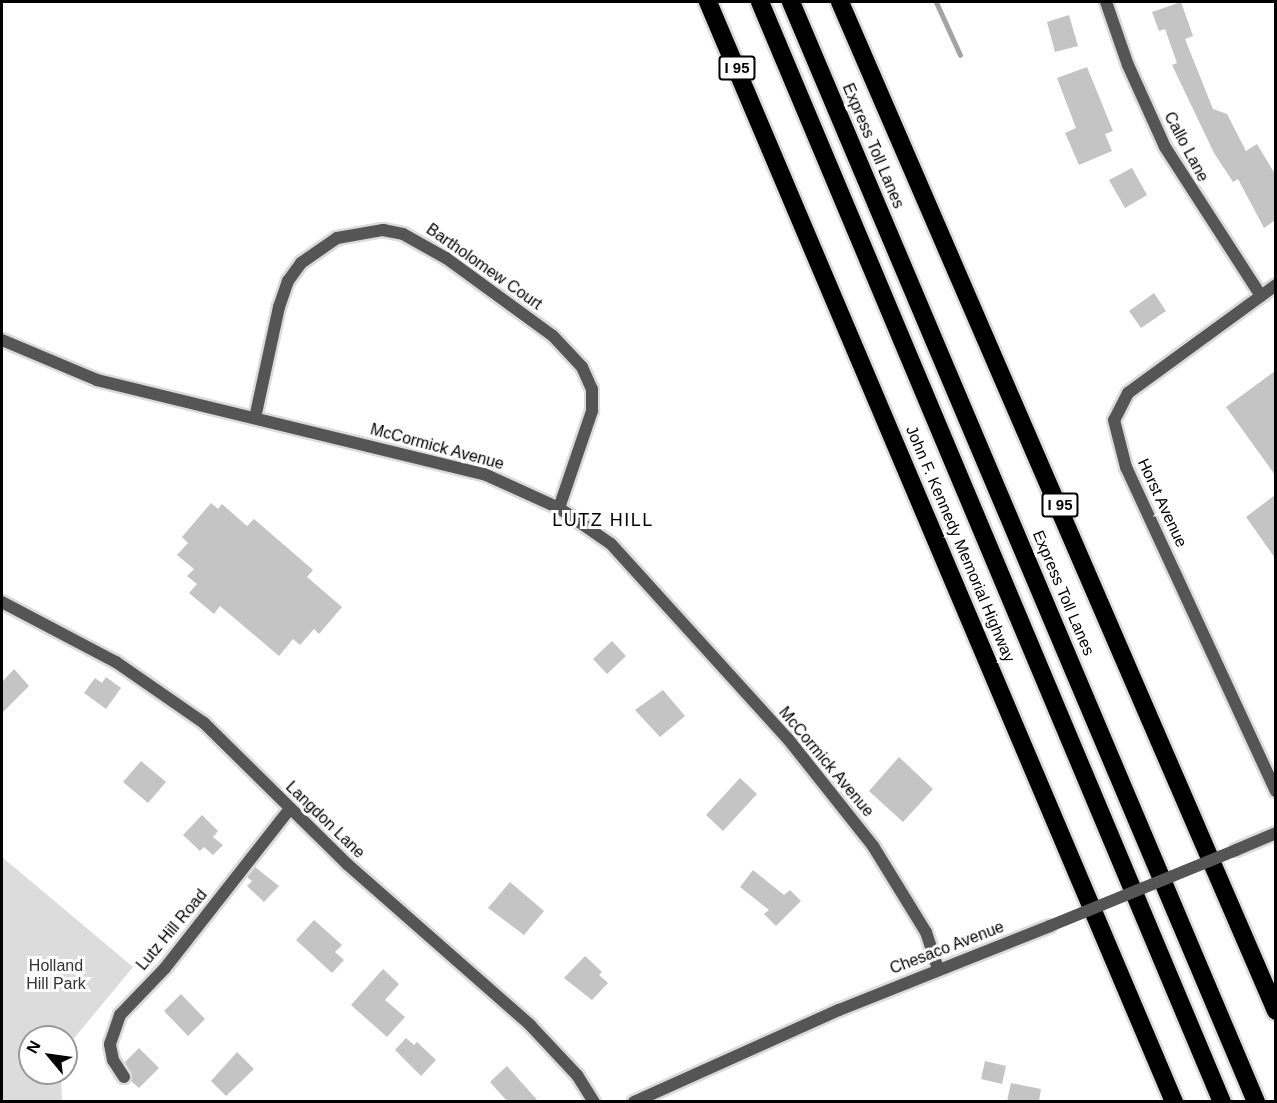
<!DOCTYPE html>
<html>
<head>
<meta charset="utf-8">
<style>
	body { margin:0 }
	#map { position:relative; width:1277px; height:1103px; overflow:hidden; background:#fff; font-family:Helvetica,sans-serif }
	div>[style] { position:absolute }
	.green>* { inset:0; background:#dcdcdc }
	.stream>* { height:5px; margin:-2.5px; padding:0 2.5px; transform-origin:2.5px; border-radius:2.5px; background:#a3a3a3 }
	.building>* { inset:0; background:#c4c4c4 }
	.roads { filter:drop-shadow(2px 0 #dbdbdb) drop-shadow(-2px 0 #dbdbdb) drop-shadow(0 2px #dbdbdb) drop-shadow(0 -2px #dbdbdb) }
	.minor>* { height:12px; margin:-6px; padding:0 6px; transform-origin:6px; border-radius:6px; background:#555 }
	.tertiary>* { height:12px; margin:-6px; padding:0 6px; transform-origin:6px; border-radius:6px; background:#555 }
	.motorway>* { height:18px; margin:-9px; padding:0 9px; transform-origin:9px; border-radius:9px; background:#000 }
	.tertiary-bridge>* { height:12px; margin:-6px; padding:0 6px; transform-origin:6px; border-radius:6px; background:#555 }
	span { translate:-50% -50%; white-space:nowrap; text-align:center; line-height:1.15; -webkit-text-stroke:6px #fff; paint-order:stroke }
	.shield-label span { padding:2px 4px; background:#fff; border:2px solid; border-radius:4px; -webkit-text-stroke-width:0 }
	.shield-label { font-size:15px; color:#000; font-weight:700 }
	.street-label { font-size:16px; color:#000 }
	.park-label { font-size:16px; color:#333 }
	.neighbourhood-label { font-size:18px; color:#000; letter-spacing:1.5px }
	.frame { position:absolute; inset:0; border:3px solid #000; pointer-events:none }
	.north { position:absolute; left:18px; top:1025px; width:60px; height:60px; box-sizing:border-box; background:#fff; border:2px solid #999; border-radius:50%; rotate:299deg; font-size:16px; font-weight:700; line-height:24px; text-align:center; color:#000 }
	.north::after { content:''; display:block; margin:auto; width:21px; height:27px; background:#000; clip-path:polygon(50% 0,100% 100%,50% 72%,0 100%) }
</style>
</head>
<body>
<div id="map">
	<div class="green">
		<i style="clip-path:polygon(2px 857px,133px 967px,66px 1048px,66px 1037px,30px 1037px,30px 1073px,61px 1073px,62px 1101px,2px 1101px)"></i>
	</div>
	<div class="stream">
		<i style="left:936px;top:2px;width:58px;rotate:65.6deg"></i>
	</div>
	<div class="building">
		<i style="clip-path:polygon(1181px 2px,1193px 36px,1185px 39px,1213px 109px,1227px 114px,1246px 151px,1257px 144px,1275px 174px,1275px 220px,1264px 228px,1238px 179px,1233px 182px,1214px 153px,1172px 65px,1177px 63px,1165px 29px,1159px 31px,1152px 12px)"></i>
		<i style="clip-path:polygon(1069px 15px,1078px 46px,1055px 52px,1047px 22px)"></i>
		<i style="clip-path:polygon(1087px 67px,1113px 131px,1105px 134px,1112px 151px,1079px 165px,1065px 133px,1076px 128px,1057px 78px)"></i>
		<i style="clip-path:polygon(1132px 168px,1147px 195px,1125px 208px,1109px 180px)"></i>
		<i style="clip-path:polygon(1154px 293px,1166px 311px,1141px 328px,1129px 311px)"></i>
		<i style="clip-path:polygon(1275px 371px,1275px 475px,1226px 407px)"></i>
		<i style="clip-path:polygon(1275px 495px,1275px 558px,1246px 517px)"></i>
		<i style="clip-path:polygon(211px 503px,218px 509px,222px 504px,247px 526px,254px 519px,313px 570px,307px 577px,342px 607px,319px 634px,314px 629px,300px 645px,293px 639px,279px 656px,220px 606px,214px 614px,189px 593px,197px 584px,187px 576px,194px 569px,177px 555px,188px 543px,182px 537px)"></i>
		<i style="clip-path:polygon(612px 641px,626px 656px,607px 674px,593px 659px)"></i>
		<i style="clip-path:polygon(14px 669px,29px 686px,2px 713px,2px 682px)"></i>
		<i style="clip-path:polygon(106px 677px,121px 688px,106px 709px,84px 693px,95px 678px,102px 683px)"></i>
		<i style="clip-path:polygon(663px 690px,685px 716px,660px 737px,635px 710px)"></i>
		<i style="clip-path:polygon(899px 757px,933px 789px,903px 822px,869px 791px)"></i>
		<i style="clip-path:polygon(141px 761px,166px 782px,148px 803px,123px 782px)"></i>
		<i style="clip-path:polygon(740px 778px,757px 794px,723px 831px,706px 815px)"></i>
		<i style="clip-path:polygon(202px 815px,218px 831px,213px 837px,223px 845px,213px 855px,204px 847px,200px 851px,183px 835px)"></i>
		<i style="clip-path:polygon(255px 867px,279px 886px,264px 902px,247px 886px,252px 881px,247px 877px)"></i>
		<i style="clip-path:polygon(753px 870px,784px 895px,790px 890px,801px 901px,776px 926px,764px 914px,769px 910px,740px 887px)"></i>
		<i style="clip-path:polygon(510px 882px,544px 911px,524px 935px,488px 908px)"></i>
		<i style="clip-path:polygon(314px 920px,342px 945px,335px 952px,344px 960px,332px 973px,296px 940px)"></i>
		<i style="clip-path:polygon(585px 956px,602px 972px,599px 975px,608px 983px,592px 1000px,564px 978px)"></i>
		<i style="clip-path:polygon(383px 969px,399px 984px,385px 1000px,405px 1017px,387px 1037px,351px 1005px)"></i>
		<i style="clip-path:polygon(181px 994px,205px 1019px,188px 1036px,164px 1011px)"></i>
		<i style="clip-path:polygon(406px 1038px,414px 1045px,417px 1042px,436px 1060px,421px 1076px,395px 1050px)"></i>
		<i style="clip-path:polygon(139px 1048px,159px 1068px,139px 1088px,131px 1081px,125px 1062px)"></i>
		<i style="clip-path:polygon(237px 1052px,254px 1069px,226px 1096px,211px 1081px)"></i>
		<i style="clip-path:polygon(985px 1061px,1006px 1066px,1002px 1084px,981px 1079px)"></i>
		<i style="clip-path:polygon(507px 1066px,538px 1101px,507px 1101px,490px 1082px)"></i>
		<i style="clip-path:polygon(1011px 1083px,1041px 1089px,1039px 1101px,1007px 1101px)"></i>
	</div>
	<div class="roads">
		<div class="minor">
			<i style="left:1106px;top:2px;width:67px;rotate:70.8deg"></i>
			<i style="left:1128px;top:65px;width:90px;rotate:65.7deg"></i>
			<i style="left:1165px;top:147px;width:177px;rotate:57.2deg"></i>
			<i style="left:1276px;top:285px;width:183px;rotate:143.9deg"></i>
			<i style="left:1128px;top:393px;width:30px;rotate:117deg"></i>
			<i style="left:1114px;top:420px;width:49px;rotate:75.7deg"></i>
			<i style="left:1126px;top:467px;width:357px;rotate:65.2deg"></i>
			<i style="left:2px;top:340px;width:103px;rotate:22.8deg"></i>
			<i style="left:97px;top:380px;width:398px;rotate:13.7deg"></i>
			<i style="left:484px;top:474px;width:82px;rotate:24.4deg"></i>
			<i style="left:559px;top:508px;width:63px;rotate:34.7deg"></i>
			<i style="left:611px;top:544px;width:263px;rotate:47.8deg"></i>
			<i style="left:788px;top:739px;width:137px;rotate:51.5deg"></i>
			<i style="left:873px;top:846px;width:101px;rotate:58.4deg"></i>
			<i style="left:926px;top:932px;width:38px;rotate:72deg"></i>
			<i style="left:255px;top:418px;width:114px;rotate:-77.8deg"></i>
			<i style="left:279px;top:307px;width:28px;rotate:-71deg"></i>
			<i style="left:288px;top:281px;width:22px;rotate:-54deg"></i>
			<i style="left:301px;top:263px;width:44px;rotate:-34.8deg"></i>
			<i style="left:337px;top:238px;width:47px;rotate:-9.9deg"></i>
			<i style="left:383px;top:230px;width:20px;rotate:11deg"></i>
			<i style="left:403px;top:234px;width:49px;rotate:29.2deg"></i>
			<i style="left:446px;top:258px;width:132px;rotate:36.1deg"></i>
			<i style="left:553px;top:336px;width:42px;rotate:46.9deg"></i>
			<i style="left:582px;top:367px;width:24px;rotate:66deg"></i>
			<i style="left:592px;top:389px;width:22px;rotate:90deg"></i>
			<i style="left:592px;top:411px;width:102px;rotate:108.8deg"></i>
			<i style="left:2px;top:602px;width:129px;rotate:27.8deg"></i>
			<i style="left:116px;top:662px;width:107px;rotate:34.7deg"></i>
			<i style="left:204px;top:723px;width:201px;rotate:44.6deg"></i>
			<i style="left:347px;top:864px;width:244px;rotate:41.3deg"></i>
			<i style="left:530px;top:1025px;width:69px;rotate:46.8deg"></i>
			<i style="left:577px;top:1075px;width:32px;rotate:58deg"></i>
			<i style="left:124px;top:1077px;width:20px;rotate:-123deg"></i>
			<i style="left:113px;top:1060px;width:16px;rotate:-101deg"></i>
			<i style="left:110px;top:1044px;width:31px;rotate:-71deg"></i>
			<i style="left:120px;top:1015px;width:65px;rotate:-46.2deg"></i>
			<i style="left:165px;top:968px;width:201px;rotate:-51.9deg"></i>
		</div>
		<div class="tertiary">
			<i style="left:1236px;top:850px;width:43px;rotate:-23deg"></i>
			<i style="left:634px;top:1102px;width:225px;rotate:-24.2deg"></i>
			<i style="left:839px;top:1010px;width:227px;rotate:-21.7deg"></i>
		</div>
		<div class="motorway">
			<i style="left:708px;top:2px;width:1195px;rotate:67.04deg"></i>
			<i style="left:760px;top:2px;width:1193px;rotate:67.22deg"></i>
			<i style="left:791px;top:2px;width:1194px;rotate:67.08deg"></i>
			<i style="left:840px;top:2px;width:1099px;rotate:66.63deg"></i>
		</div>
	</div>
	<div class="tertiary-bridge">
		<i style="left:1050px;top:926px;width:201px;rotate:-22.2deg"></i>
	</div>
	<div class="shield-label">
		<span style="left:737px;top:68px">I 95</span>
		<span style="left:1060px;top:505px">I 95</span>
	</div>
	<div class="street-label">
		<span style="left:873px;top:146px;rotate:67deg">Express Toll Lanes</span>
		<span style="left:1186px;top:147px;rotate:62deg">Callo Lane</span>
		<span style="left:484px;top:267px;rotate:35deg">Bartholomew Court</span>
		<span style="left:437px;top:447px;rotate:15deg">McCormick Avenue</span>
		<span style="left:1162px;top:503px;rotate:65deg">Horst Avenue</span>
		<span style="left:960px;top:544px;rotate:67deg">John F. Kennedy Memorial Highway</span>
		<span style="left:1063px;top:593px;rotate:67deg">Express Toll Lanes</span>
		<span style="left:826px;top:762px;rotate:50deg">McCormick Avenue</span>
		<span style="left:325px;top:820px;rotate:44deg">Langdon Lane</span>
		<span style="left:172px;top:930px;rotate:-50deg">Lutz Hill Road</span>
		<span style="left:947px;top:948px;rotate:-21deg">Chesaco Avenue</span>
	</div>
	<div class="park-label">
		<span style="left:56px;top:975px">Holland<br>Hill Park</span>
	</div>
	<div class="neighbourhood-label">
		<span style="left:603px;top:520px">LUTZ HILL</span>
	</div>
	<div class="frame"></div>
	<div class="north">N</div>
</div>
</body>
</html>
